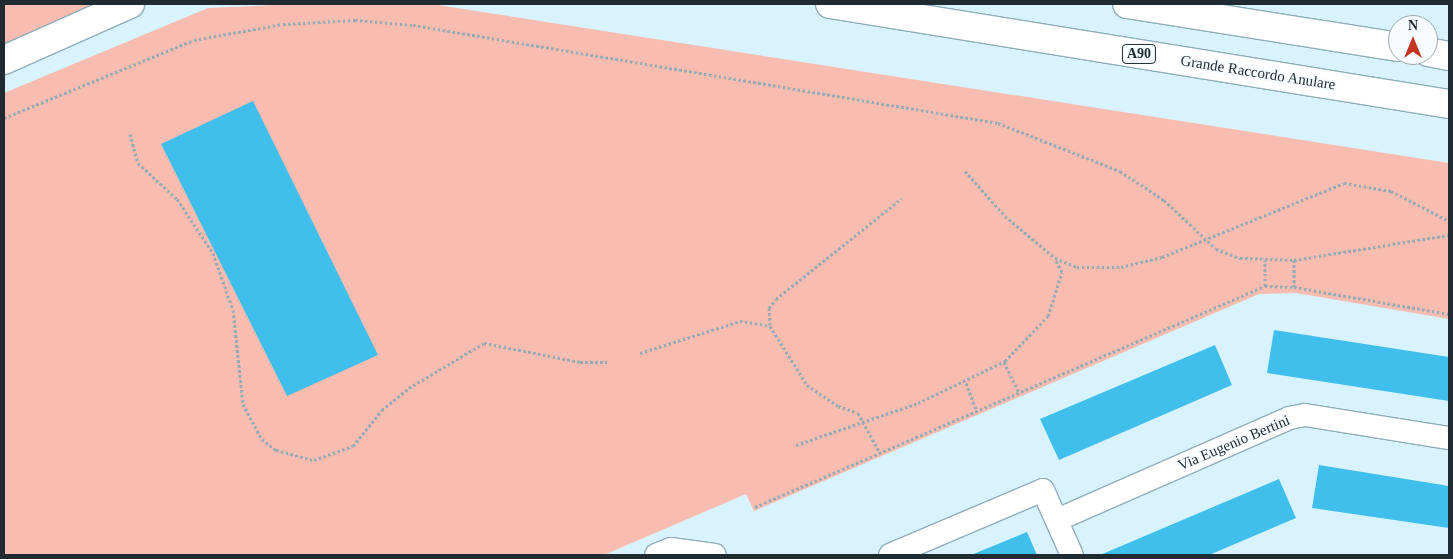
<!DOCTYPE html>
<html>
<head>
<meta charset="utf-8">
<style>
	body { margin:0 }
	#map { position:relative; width:1453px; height:559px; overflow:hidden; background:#d9f3fe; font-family:"Times New Roman",serif }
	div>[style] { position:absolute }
	.green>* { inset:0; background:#f8bcb0 }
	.building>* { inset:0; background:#40bfec }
	.path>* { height:3px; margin-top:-1.5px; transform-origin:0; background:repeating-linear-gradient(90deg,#96abb4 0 2.5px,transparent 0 5px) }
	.roads { filter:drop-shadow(1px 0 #8faebb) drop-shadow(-1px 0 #8faebb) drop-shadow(0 1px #8faebb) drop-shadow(0 -1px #8faebb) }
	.minor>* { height:22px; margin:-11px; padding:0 11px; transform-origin:11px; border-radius:11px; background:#fff }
	.motorway>* { height:28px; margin:-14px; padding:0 14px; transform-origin:14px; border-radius:14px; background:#fff }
	span { translate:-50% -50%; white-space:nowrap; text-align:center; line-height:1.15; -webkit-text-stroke:4px #f6fcff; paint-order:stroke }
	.shield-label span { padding:1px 4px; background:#f6fcff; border:1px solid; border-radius:4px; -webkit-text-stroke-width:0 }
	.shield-label { font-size:14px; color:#1f2b30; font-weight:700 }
	.street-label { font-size:15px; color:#1f2b30 }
	.frame { position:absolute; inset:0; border:5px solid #1f2b30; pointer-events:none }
	.north { position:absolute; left:1388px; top:15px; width:50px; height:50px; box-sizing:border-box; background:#f6fcff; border:1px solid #a0a8ac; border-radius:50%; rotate:0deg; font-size:14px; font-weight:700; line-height:20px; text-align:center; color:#1f2b30 }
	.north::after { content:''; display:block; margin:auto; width:18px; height:22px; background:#c33722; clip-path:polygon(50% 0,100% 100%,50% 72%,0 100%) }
</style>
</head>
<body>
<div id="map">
	<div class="green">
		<i style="clip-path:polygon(4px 4px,100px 4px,4px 47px)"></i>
		<i style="clip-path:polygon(302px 4px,431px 4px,1449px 163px,1449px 319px,1296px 293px,1259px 294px,754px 511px,746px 494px,604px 555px,4px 555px,4px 93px,208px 8px)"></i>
	</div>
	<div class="building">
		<i style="clip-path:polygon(253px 101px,378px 355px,287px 396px,161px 144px)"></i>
		<i style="clip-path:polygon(1274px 330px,1449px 357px,1449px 401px,1267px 373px)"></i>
		<i style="clip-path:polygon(1215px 345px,1232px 385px,1059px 460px,1040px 419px)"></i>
		<i style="clip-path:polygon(1319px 465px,1449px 486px,1449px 528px,1312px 508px)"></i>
		<i style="clip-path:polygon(1279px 479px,1296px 518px,1209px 555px,1100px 555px)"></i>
		<i style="clip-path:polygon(1027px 532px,1037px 555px,971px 555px)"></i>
	</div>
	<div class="path">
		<i style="left:4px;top:118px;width:205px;rotate:-22.3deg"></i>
		<i style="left:194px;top:40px;width:90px;rotate:-10.2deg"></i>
		<i style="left:283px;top:24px;width:72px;rotate:-3.2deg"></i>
		<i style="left:355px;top:20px;width:58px;rotate:4.9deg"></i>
		<i style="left:413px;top:25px;width:593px;rotate:9.51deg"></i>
		<i style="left:998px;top:123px;width:131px;rotate:21.5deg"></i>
		<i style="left:1120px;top:171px;width:53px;rotate:33.4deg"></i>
		<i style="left:1164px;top:200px;width:71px;rotate:43.3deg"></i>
		<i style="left:1216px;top:249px;width:26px;rotate:21deg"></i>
		<i style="left:1240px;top:258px;width:54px;rotate:2.1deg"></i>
		<i style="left:1294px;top:260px;width:157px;rotate:-9.2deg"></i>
		<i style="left:130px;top:134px;width:30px;rotate:75deg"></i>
		<i style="left:138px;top:163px;width:53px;rotate:42.7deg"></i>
		<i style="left:177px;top:199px;width:65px;rotate:56.3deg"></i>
		<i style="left:213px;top:253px;width:60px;rotate:70.7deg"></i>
		<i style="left:233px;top:310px;width:95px;rotate:83.9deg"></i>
		<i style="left:243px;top:404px;width:40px;rotate:62deg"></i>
		<i style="left:262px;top:439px;width:18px;rotate:38deg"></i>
		<i style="left:276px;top:450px;width:39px;rotate:15deg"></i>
		<i style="left:314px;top:460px;width:41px;rotate:-19.7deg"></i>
		<i style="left:353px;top:446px;width:46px;rotate:-51.1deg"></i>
		<i style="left:382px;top:410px;width:35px;rotate:-39deg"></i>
		<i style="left:409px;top:388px;width:87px;rotate:-31deg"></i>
		<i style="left:484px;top:343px;width:98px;rotate:11.2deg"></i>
		<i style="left:580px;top:362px;width:27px"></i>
		<i style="left:965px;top:171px;width:60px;rotate:48.4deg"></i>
		<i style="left:1005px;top:216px;width:65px;rotate:40deg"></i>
		<i style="left:1055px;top:258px;width:24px;rotate:22deg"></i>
		<i style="left:1077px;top:267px;width:44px"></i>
		<i style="left:1121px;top:267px;width:42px;rotate:-13.7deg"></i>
		<i style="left:1162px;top:257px;width:196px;rotate:-22.1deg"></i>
		<i style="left:1344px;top:183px;width:48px;rotate:9.7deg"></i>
		<i style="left:1391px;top:191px;width:65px;rotate:27.3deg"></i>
		<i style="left:1265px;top:286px;width:26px;rotate:-90deg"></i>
		<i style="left:1294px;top:287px;width:27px;rotate:-90deg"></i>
		<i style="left:770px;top:325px;width:17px;rotate:-93deg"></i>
		<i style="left:769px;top:308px;width:11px;rotate:-52deg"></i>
		<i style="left:776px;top:299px;width:161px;rotate:-38.7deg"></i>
		<i style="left:640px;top:353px;width:105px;rotate:-17.7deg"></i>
		<i style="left:740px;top:321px;width:30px;rotate:9deg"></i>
		<i style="left:770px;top:326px;width:70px;rotate:57.9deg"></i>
		<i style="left:807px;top:385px;width:37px;rotate:34deg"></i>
		<i style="left:838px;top:406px;width:21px;rotate:19deg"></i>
		<i style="left:858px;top:413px;width:46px;rotate:61.2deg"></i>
		<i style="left:1004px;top:362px;width:34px;rotate:64deg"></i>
		<i style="left:966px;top:383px;width:30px;rotate:69deg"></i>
		<i style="left:796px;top:445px;width:129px;rotate:-19deg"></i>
		<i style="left:918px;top:403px;width:97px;rotate:-25.8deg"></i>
		<i style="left:1005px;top:361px;width:62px;rotate:-46.3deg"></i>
		<i style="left:1048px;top:316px;width:46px;rotate:-72.3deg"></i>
		<i style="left:1062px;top:272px;width:15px;rotate:-118deg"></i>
		<i style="left:755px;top:507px;width:556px;rotate:-23.43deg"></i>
		<i style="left:1265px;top:286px;width:29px;rotate:2deg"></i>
		<i style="left:1294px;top:287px;width:157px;rotate:9.9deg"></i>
	</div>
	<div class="roads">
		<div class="minor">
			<i style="left:1057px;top:520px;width:253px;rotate:-23.7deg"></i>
			<i style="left:1289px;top:418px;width:16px;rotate:-11deg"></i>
			<i style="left:1305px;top:415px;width:146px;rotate:9.1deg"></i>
			<i style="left:656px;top:555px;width:16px;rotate:-22deg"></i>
			<i style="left:671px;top:549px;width:44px;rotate:7.8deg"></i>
			<i style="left:890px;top:555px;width:166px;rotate:-23deg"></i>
			<i style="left:1043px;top:490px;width:71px;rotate:66deg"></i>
		</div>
		<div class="motorway">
			<i style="left:830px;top:4px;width:627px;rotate:9.18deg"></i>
			<i style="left:1127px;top:4px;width:274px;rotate:9deg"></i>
			<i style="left:1428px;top:52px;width:21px;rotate:11deg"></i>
			<i style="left:4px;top:60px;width:138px;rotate:-24deg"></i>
		</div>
	</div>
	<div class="shield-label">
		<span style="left:1139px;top:54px">A90</span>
	</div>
	<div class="street-label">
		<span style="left:1258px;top:73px;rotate:9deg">Grande Raccordo Anulare</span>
		<span style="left:1234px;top:443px;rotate:-23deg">Via Eugenio Bertini</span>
	</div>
	<div class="frame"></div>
	<div class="north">N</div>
</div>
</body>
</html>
